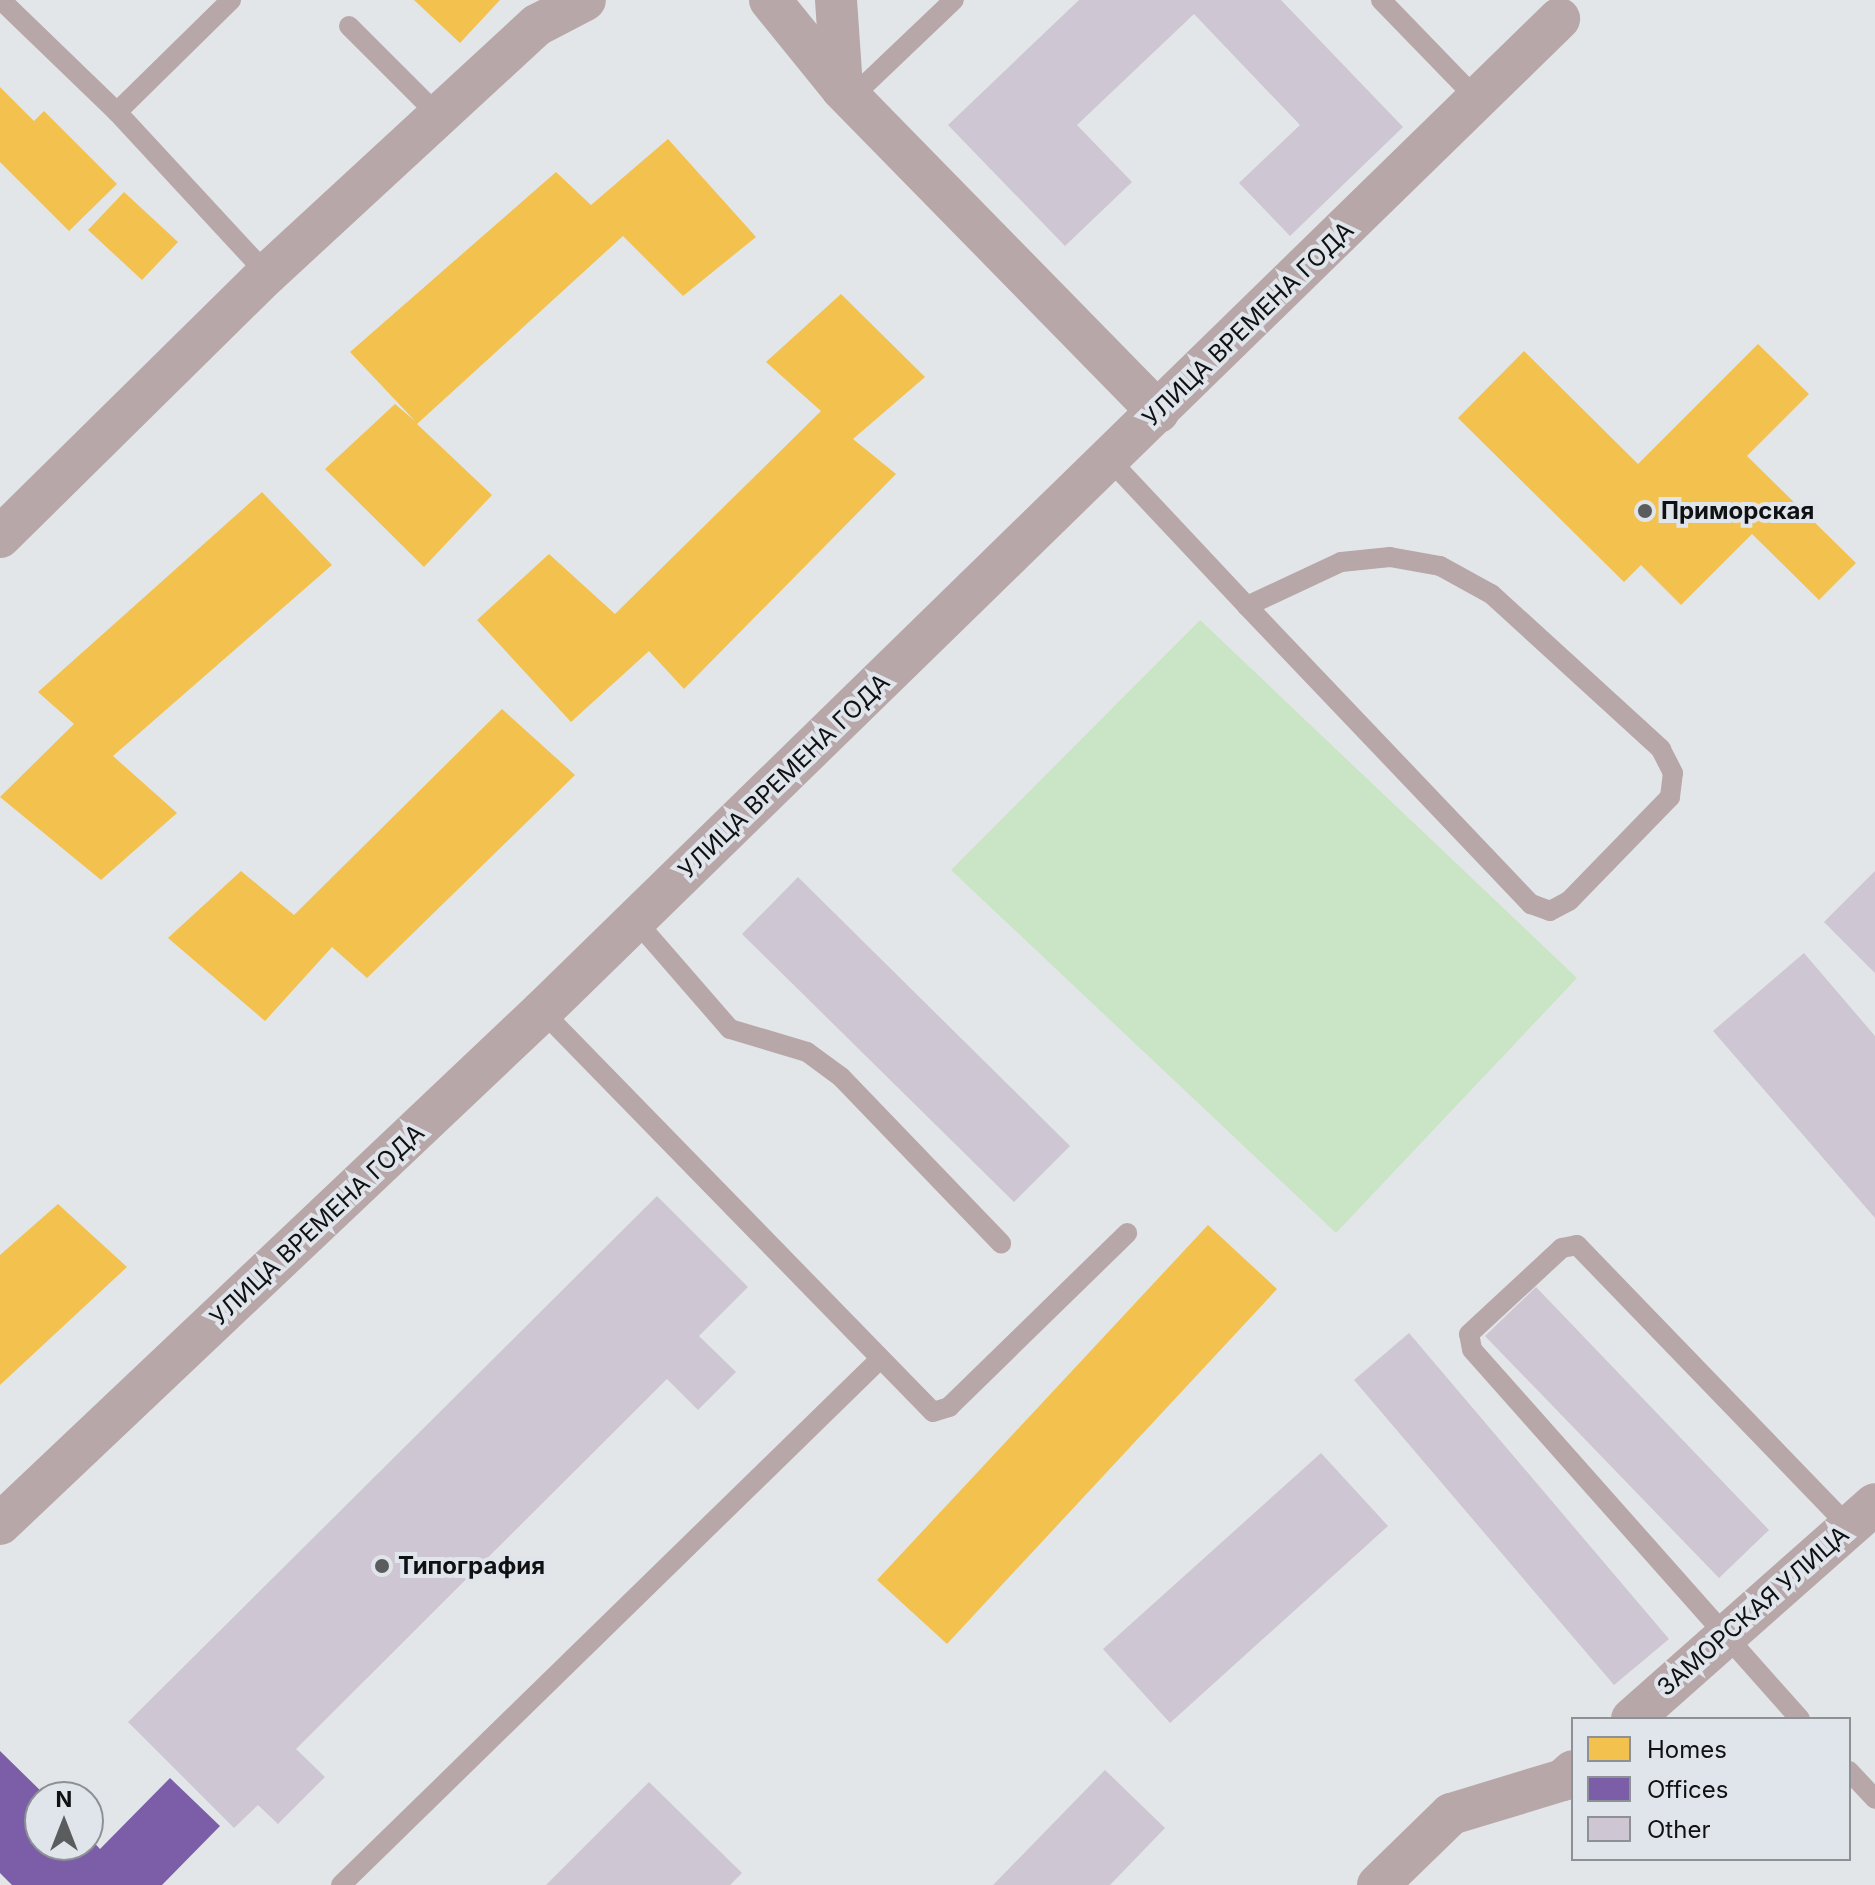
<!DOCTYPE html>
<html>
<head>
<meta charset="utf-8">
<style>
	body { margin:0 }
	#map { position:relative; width:1875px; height:1885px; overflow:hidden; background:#e3e6e9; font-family:Inter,sans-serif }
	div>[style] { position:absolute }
	.green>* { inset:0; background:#c9e5c5 }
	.homes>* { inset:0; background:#f2c14e }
	.offices>* { inset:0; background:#7b5ea7 }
	.building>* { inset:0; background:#cec6d2 }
	.service>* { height:20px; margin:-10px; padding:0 10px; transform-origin:10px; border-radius:10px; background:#b8a7a8 }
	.minor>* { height:42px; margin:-21px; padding:0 21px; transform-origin:21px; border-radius:21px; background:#b8a7a8 }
	.dots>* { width:22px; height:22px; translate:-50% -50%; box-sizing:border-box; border:4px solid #e0e5ec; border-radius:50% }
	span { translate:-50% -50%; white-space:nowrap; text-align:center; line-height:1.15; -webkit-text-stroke:8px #e0e5ec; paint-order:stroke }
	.street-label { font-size:24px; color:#101113 }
	.poi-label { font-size:24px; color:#101113; font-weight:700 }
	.left { translate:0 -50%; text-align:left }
	.legend { position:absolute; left:1571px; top:1717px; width:280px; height:144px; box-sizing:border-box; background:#e0e5ec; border:2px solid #8d9095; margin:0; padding:10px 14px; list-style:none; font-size:24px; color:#101113 }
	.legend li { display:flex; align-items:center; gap:16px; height:40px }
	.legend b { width:40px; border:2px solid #8d9095 }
	.north { position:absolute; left:24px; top:1781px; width:80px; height:80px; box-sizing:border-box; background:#e0e5ec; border:2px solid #8d9095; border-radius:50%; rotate:0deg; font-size:22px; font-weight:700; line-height:32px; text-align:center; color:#101113 }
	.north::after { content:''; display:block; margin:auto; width:28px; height:36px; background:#5a5c5e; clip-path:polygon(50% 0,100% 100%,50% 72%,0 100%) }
</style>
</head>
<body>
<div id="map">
	<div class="green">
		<i style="clip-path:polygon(1200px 620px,1577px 978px,1336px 1233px,951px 870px)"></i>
	</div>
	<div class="homes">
		<i style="clip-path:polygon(414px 0,500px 0,460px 43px)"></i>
		<i style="clip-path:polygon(0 87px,34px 121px,44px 111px,117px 184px,69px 231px,0 162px)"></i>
		<i style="clip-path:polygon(668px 139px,756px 237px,683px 296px,623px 236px,417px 424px,492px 495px,424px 567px,325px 469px,395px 404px,415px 421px,350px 352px,556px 172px,591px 205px)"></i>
		<i style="clip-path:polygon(124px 192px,178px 242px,142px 280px,88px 230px)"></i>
		<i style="clip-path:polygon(841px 294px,925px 377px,853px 439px,896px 474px,684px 689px,649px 651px,571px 722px,477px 620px,549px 554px,615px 614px,821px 411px,766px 362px)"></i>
		<i style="clip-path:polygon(1758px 344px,1809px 394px,1747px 456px,1856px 563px,1819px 600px,1752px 534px,1681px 605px,1641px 565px,1624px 582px,1458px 418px,1524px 351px,1638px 464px)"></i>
		<i style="clip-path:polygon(262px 492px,332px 565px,113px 756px,177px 813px,101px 880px,0 797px,74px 724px,38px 692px)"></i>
		<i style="clip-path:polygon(502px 709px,575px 775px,367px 978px,332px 947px,265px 1021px,168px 938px,241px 871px,294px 915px)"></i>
		<i style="clip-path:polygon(58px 1204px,127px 1267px,0 1385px,0 1255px)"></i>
		<i style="clip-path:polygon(1208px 1225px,1277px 1289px,947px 1644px,877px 1580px)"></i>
	</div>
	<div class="offices">
		<i style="clip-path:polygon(0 1751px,47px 1797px,40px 1797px,40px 1845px,88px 1845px,88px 1836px,100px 1849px,170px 1778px,220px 1826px,162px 1885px,12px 1885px,0 1873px)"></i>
	</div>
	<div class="building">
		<i style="clip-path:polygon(1079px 0,1281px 0,1403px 127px,1290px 236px,1239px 183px,1300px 125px,1194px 14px,1077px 125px,1132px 182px,1065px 246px,948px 125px)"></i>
		<i style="clip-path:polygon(1875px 871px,1875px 973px,1824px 922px)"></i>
		<i style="clip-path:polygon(798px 877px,1070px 1146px,1014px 1202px,742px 934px)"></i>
		<i style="clip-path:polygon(1804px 953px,1875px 1036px,1875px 1218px,1713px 1031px)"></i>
		<i style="clip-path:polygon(657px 1196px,748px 1287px,699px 1336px,736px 1372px,698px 1410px,667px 1379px,296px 1749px,325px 1777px,278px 1824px,258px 1805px,234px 1828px,128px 1722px)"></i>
		<i style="clip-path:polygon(1536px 1287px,1769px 1530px,1719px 1578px,1485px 1336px)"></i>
		<i style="clip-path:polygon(1409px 1333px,1669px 1639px,1614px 1685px,1354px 1380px)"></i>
		<i style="clip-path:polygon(1321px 1453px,1388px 1526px,1170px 1723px,1103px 1649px)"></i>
		<i style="clip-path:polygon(1105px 1770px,1165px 1828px,1110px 1885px,993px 1885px)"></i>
		<i style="clip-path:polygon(649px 1782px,742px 1873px,730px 1885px,546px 1885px)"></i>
	</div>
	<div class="service">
		<i style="left:1px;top:0;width:161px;rotate:44deg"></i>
		<i style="left:117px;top:112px;width:221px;rotate:47.2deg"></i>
		<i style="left:1381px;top:0;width:138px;rotate:45.9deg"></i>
		<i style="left:349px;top:26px;width:127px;rotate:45deg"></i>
		<i style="left:851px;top:98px;width:142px;rotate:-43.6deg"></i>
		<i style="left:117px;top:112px;width:160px;rotate:-44.5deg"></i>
		<i style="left:1109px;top:459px;width:202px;rotate:46.8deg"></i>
		<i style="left:1247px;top:606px;width:412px;rotate:46.4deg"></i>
		<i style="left:1531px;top:904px;width:20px;rotate:20deg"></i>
		<i style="left:1550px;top:911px;width:21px;rotate:-28deg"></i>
		<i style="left:1569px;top:901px;width:145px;rotate:-45.8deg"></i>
		<i style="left:1670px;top:797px;width:24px;rotate:-83deg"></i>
		<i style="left:1673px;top:773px;width:27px;rotate:-117deg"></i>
		<i style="left:1661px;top:749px;width:230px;rotate:-137.6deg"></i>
		<i style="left:1491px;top:594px;width:58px;rotate:-151.2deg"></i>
		<i style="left:1440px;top:566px;width:51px;rotate:-169.8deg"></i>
		<i style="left:1390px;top:557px;width:49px;rotate:174.2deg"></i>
		<i style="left:1341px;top:562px;width:104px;rotate:154.9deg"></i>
		<i style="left:636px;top:921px;width:143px;rotate:49deg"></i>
		<i style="left:730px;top:1029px;width:80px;rotate:16.6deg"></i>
		<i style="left:807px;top:1052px;width:42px;rotate:36.3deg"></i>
		<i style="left:841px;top:1077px;width:231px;rotate:46.1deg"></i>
		<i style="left:542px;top:1011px;width:560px;rotate:45.72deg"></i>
		<i style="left:933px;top:1412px;width:17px;rotate:-17deg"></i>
		<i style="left:949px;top:1407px;width:249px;rotate:-44.3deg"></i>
		<i style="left:1800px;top:1719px;width:494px;rotate:-131.6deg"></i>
		<i style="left:1472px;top:1349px;width:15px;rotate:-101deg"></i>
		<i style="left:1469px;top:1334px;width:127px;rotate:-42.8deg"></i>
		<i style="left:1562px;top:1248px;width:15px;rotate:-11deg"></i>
		<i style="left:1577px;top:1245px;width:392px;rotate:46deg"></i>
		<i style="left:1849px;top:1771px;width:38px;rotate:47deg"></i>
		<i style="left:341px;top:1885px;width:753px;rotate:-44.3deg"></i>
	</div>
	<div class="minor">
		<i style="left:770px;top:0;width:114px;rotate:51deg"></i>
		<i style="left:836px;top:0;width:89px;rotate:86.1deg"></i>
		<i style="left:842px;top:89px;width:452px;rotate:45.6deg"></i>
		<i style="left:0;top:537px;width:375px;rotate:-44.6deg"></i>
		<i style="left:267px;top:274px;width:367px;rotate:-42.7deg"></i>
		<i style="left:537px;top:25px;width:54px;rotate:-27.5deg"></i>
		<i style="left:0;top:1524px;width:746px;rotate:-43.43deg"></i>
		<i style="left:542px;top:1011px;width:1421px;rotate:-44.29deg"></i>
		<i style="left:1632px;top:1719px;width:324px;rotate:-41.5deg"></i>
		<i style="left:1378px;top:1885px;width:102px;rotate:-44.2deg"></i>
		<i style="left:1451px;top:1814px;width:117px;rotate:-16.9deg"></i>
		<i style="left:1563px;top:1780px;width:13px;rotate:-42deg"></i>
	</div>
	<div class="dots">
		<i style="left:1645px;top:511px;background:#5a5c5e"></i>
		<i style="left:382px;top:1566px;background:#5a5c5e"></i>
	</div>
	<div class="street-label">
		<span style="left:1248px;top:324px;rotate:-44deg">УЛИЦА ВРЕМЕНА ГОДА</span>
		<span style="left:784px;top:776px;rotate:-44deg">УЛИЦА ВРЕМЕНА ГОДА</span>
		<span style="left:317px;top:1225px;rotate:-43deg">УЛИЦА ВРЕМЕНА ГОДА</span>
		<span style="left:1753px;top:1611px;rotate:-41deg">ЗАМОРСКАЯ УЛИЦА</span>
	</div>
	<div class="poi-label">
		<span class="left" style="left:1661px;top:511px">Приморская</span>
		<span class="left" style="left:398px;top:1566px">Типография</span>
	</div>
	<ul class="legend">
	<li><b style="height:22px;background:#f2c14e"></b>Homes</li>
	<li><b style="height:22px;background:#7b5ea7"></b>Offices</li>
	<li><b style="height:22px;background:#cec6d2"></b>Other</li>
	</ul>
	<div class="north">N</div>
</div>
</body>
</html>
